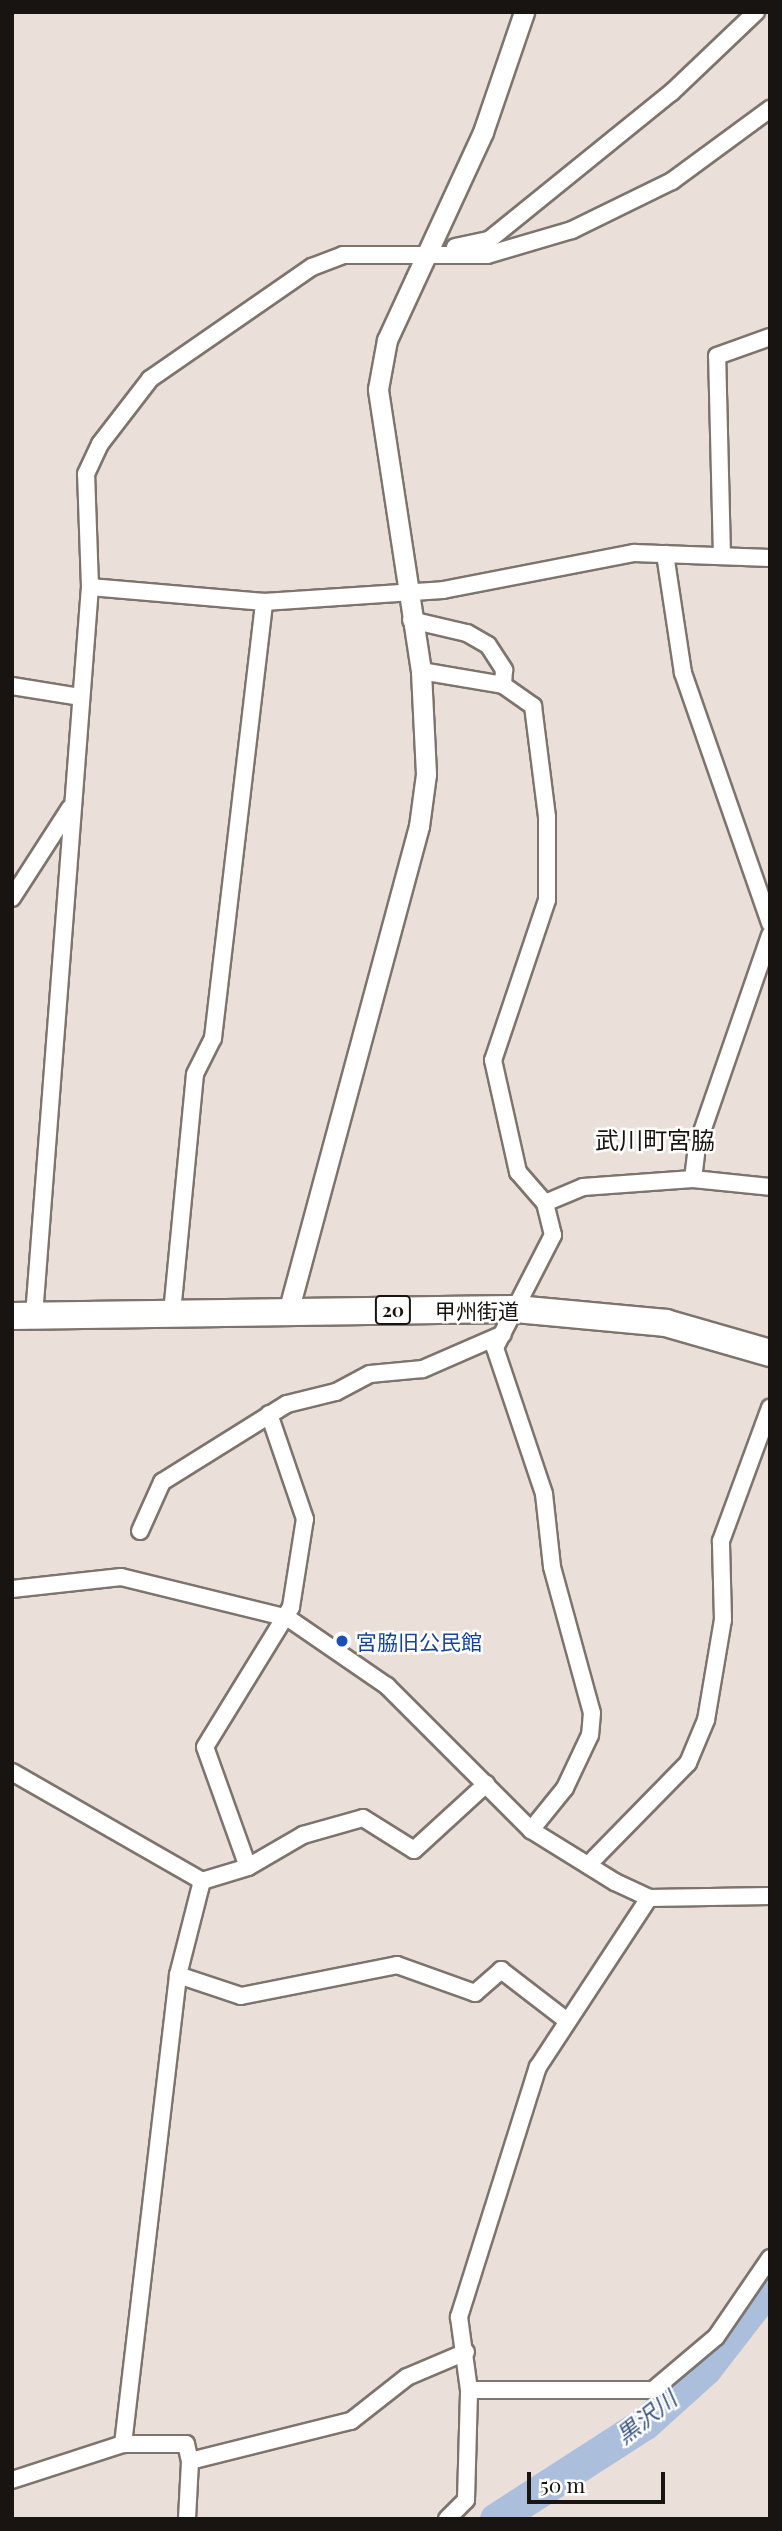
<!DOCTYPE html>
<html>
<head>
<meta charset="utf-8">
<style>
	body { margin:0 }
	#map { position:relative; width:782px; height:2531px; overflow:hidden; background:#ebe0d9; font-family:"Playfair Display","Noto Sans JP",serif }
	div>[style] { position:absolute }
	.river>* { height:33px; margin:-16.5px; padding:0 16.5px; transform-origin:16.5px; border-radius:16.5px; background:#abbfdd }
	.roads { filter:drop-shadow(2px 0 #7d746d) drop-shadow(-2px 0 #7d746d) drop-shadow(0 2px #7d746d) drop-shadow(0 -2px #7d746d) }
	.minor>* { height:16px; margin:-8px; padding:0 8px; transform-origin:8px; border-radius:8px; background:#fff }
	.tertiary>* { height:19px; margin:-9.5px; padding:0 9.5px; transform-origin:9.5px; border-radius:9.5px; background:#fff }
	.trunk>* { height:26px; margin:-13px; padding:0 13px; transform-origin:13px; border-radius:13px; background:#fff }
	.dots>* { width:19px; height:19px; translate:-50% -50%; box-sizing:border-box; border:4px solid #fff; border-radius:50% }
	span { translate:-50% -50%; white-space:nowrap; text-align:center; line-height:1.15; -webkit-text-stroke:5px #fff; paint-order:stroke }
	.shield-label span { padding:2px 5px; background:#fff; border:2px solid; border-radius:5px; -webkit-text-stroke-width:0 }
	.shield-label { font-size:19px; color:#171411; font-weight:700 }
	.street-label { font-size:21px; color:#171411 }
	.transit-label { font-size:21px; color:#164399 }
	.left { translate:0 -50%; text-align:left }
	.water-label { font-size:23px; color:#39557f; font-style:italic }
	.quarter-label { font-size:24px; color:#171411 }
	.frame { position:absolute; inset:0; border:14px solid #171411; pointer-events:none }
	.scale { position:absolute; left:527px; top:2472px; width:138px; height:32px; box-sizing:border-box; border:4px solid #171411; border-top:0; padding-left:9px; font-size:21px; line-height:24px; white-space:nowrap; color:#171411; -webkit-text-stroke:5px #fff; paint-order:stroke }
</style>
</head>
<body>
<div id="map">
	<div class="river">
		<i style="left:496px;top:2519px;width:177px;rotate:-32.8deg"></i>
		<i style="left:645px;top:2423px;width:81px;rotate:-42deg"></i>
		<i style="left:705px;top:2369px;width:106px;rotate:-52.3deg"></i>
	</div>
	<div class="roads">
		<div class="minor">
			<i style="left:455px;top:247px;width:35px;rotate:-12deg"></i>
			<i style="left:489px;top:240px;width:235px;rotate:-39deg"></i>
			<i style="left:672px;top:92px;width:116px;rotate:-43.6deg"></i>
			<i style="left:665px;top:554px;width:120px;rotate:81.4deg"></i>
			<i style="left:683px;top:673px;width:265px;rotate:70.8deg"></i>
			<i style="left:722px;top:556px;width:200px;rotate:-91.4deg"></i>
			<i style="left:717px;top:356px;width:56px;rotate:-19.7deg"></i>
			<i style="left:90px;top:587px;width:175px;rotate:4.9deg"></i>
			<i style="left:264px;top:602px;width:179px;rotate:-3.8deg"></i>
			<i style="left:443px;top:590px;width:195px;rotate:-11deg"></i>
			<i style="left:634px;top:553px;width:136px;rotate:2.1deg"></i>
			<i style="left:411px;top:620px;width:57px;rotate:13.1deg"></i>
			<i style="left:467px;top:633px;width:24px;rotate:30deg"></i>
			<i style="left:488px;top:645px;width:30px;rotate:57deg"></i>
			<i style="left:504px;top:670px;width:15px;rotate:94deg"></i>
			<i style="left:421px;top:671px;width:83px;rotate:9.7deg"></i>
			<i style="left:503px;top:685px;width:37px;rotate:35deg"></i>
			<i style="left:533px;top:706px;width:112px;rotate:82.8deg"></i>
			<i style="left:547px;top:817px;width:83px;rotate:90deg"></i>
			<i style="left:547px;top:900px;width:169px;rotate:108.6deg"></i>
			<i style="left:493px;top:1060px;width:115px;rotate:77.4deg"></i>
			<i style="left:518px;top:1172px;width:41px;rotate:48.9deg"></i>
			<i style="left:545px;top:1203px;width:33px;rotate:76deg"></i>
			<i style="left:553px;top:1235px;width:127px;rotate:117.2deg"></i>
			<i style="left:495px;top:1348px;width:154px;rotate:71.4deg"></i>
			<i style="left:544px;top:1494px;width:73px;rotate:83.7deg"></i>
			<i style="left:552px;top:1567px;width:151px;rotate:74.7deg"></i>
			<i style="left:592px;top:1713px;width:22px;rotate:95deg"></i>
			<i style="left:590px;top:1735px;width:59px;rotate:115.3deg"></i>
			<i style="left:565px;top:1788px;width:54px;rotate:129deg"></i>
			<i style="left:12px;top:686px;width:70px;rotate:9.1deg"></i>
			<i style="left:12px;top:898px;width:107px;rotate:-57.2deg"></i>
			<i style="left:693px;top:1179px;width:33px;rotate:-83deg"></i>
			<i style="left:697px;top:1146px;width:223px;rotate:-70.9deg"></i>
			<i style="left:545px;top:1203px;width:41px;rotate:-22.8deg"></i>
			<i style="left:583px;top:1187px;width:110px;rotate:-4.2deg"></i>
			<i style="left:693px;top:1179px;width:77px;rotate:5.9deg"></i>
			<i style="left:172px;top:1313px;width:240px;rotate:-84.5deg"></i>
			<i style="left:195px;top:1074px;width:40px;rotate:-63.4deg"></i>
			<i style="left:213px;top:1038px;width:439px;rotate:-83.3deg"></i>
			<i style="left:34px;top:1316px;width:731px;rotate:-85.61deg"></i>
			<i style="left:90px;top:587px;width:113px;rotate:-92deg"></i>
			<i style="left:86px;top:474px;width:33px;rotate:-65deg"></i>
			<i style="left:100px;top:444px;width:82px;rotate:-52.4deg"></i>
			<i style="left:150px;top:379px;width:197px;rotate:-34.7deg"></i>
			<i style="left:312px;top:267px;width:33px;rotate:-21deg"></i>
			<i style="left:343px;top:255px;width:144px"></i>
			<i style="left:487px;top:255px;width:89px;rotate:-16.4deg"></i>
			<i style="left:572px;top:230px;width:111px;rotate:-26.1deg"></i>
			<i style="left:672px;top:181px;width:122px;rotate:-36.3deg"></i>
			<i style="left:140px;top:1531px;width:54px;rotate:-65.8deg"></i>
			<i style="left:162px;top:1482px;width:147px;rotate:-32deg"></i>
			<i style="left:287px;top:1404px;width:50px;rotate:-13.8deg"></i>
			<i style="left:336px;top:1392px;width:38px;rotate:-28deg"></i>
			<i style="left:370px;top:1374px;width:53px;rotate:-5.4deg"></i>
			<i style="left:423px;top:1369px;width:87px;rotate:-23.6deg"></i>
			<i style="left:12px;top:1589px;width:110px;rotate:-6.3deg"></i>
			<i style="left:121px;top:1577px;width:172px;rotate:13.8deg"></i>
			<i style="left:288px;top:1618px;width:120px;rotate:34.5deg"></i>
			<i style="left:387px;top:1686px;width:204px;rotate:45deg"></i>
			<i style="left:531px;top:1830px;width:99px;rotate:31.8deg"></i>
			<i style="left:615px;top:1882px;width:38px;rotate:25deg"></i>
			<i style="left:649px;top:1898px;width:121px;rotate:-0.9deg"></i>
			<i style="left:12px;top:1772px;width:219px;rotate:29.8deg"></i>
			<i style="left:202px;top:1881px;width:48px;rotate:-16.9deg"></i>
			<i style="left:248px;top:1867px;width:127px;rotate:-109.7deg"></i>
			<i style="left:205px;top:1747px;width:164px;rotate:-58.4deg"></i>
			<i style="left:291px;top:1607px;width:89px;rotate:-81deg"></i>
			<i style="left:305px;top:1519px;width:111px;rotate:-108.9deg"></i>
			<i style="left:588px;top:1865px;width:143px;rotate:-45.6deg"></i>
			<i style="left:688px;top:1763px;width:47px;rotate:-67.3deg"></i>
			<i style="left:706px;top:1720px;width:101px;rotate:-80.4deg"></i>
			<i style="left:723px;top:1620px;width:79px;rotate:-91.5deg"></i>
			<i style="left:721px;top:1541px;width:142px;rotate:-69.8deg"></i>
			<i style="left:248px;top:1867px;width:64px;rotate:-30.2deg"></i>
			<i style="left:303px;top:1835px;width:62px;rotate:-15.8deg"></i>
			<i style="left:363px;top:1818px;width:60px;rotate:32.1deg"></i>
			<i style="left:414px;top:1850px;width:98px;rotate:-42.5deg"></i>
			<i style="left:178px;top:1975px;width:66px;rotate:18.4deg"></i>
			<i style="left:241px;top:1996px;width:159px;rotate:-11.2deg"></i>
			<i style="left:397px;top:1965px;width:83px;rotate:19.7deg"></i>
			<i style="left:475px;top:1993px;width:35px;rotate:-41deg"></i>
			<i style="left:501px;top:1970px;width:82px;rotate:37.6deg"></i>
			<i style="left:469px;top:2390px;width:184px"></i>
			<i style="left:653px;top:2390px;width:82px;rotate:-40.1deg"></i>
			<i style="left:716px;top:2337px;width:96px;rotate:-55.6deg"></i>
			<i style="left:123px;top:2444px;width:472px;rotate:-83.3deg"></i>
			<i style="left:178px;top:1975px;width:97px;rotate:-75.7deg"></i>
			<i style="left:12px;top:2480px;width:117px;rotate:-18deg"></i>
			<i style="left:123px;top:2444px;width:63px"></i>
			<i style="left:186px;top:2444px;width:17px;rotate:77deg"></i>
			<i style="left:187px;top:2519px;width:58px;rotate:-87deg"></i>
			<i style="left:190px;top:2461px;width:166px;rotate:-14deg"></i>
			<i style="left:351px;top:2421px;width:71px;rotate:-38.2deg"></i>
			<i style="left:407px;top:2377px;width:64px;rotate:-23deg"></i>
			<i style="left:447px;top:2519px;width:27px;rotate:-45deg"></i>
			<i style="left:466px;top:2500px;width:110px;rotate:-88.4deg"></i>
			<i style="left:469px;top:2390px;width:74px;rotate:-97.8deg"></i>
			<i style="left:459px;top:2317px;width:262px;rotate:-72.5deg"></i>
			<i style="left:538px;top:2067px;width:202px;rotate:-56.7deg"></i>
		</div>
		<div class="tertiary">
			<i style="left:288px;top:1312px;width:503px;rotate:-74.91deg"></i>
			<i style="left:419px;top:826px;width:52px;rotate:-82.3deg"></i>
			<i style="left:426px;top:774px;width:103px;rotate:-92.8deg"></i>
			<i style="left:421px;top:671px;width:285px;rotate:-98.7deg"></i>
			<i style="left:378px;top:389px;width:50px;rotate:-79.6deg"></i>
			<i style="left:387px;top:340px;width:229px;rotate:-65.2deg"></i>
			<i style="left:483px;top:132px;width:127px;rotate:-71.1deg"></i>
		</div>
		<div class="trunk">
			<i style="left:12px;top:1316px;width:504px;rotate:-0.8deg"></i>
			<i style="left:516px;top:1309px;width:151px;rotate:5.3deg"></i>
			<i style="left:666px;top:1323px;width:108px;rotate:16.1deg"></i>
		</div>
	</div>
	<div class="dots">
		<i style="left:342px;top:1641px;background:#1a4fb4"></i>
	</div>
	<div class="shield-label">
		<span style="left:393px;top:1310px">20</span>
	</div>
	<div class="street-label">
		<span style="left:477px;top:1310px">甲州街道</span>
	</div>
	<div class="transit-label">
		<span class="left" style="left:356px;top:1641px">宮脇旧公民館</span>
	</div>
	<div class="water-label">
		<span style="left:646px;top:2417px;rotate:-38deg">黒沢川</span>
	</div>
	<div class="quarter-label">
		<span style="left:655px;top:1140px">武川町宮脇</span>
	</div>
	<div class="frame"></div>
	<div class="scale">50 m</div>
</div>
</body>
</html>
